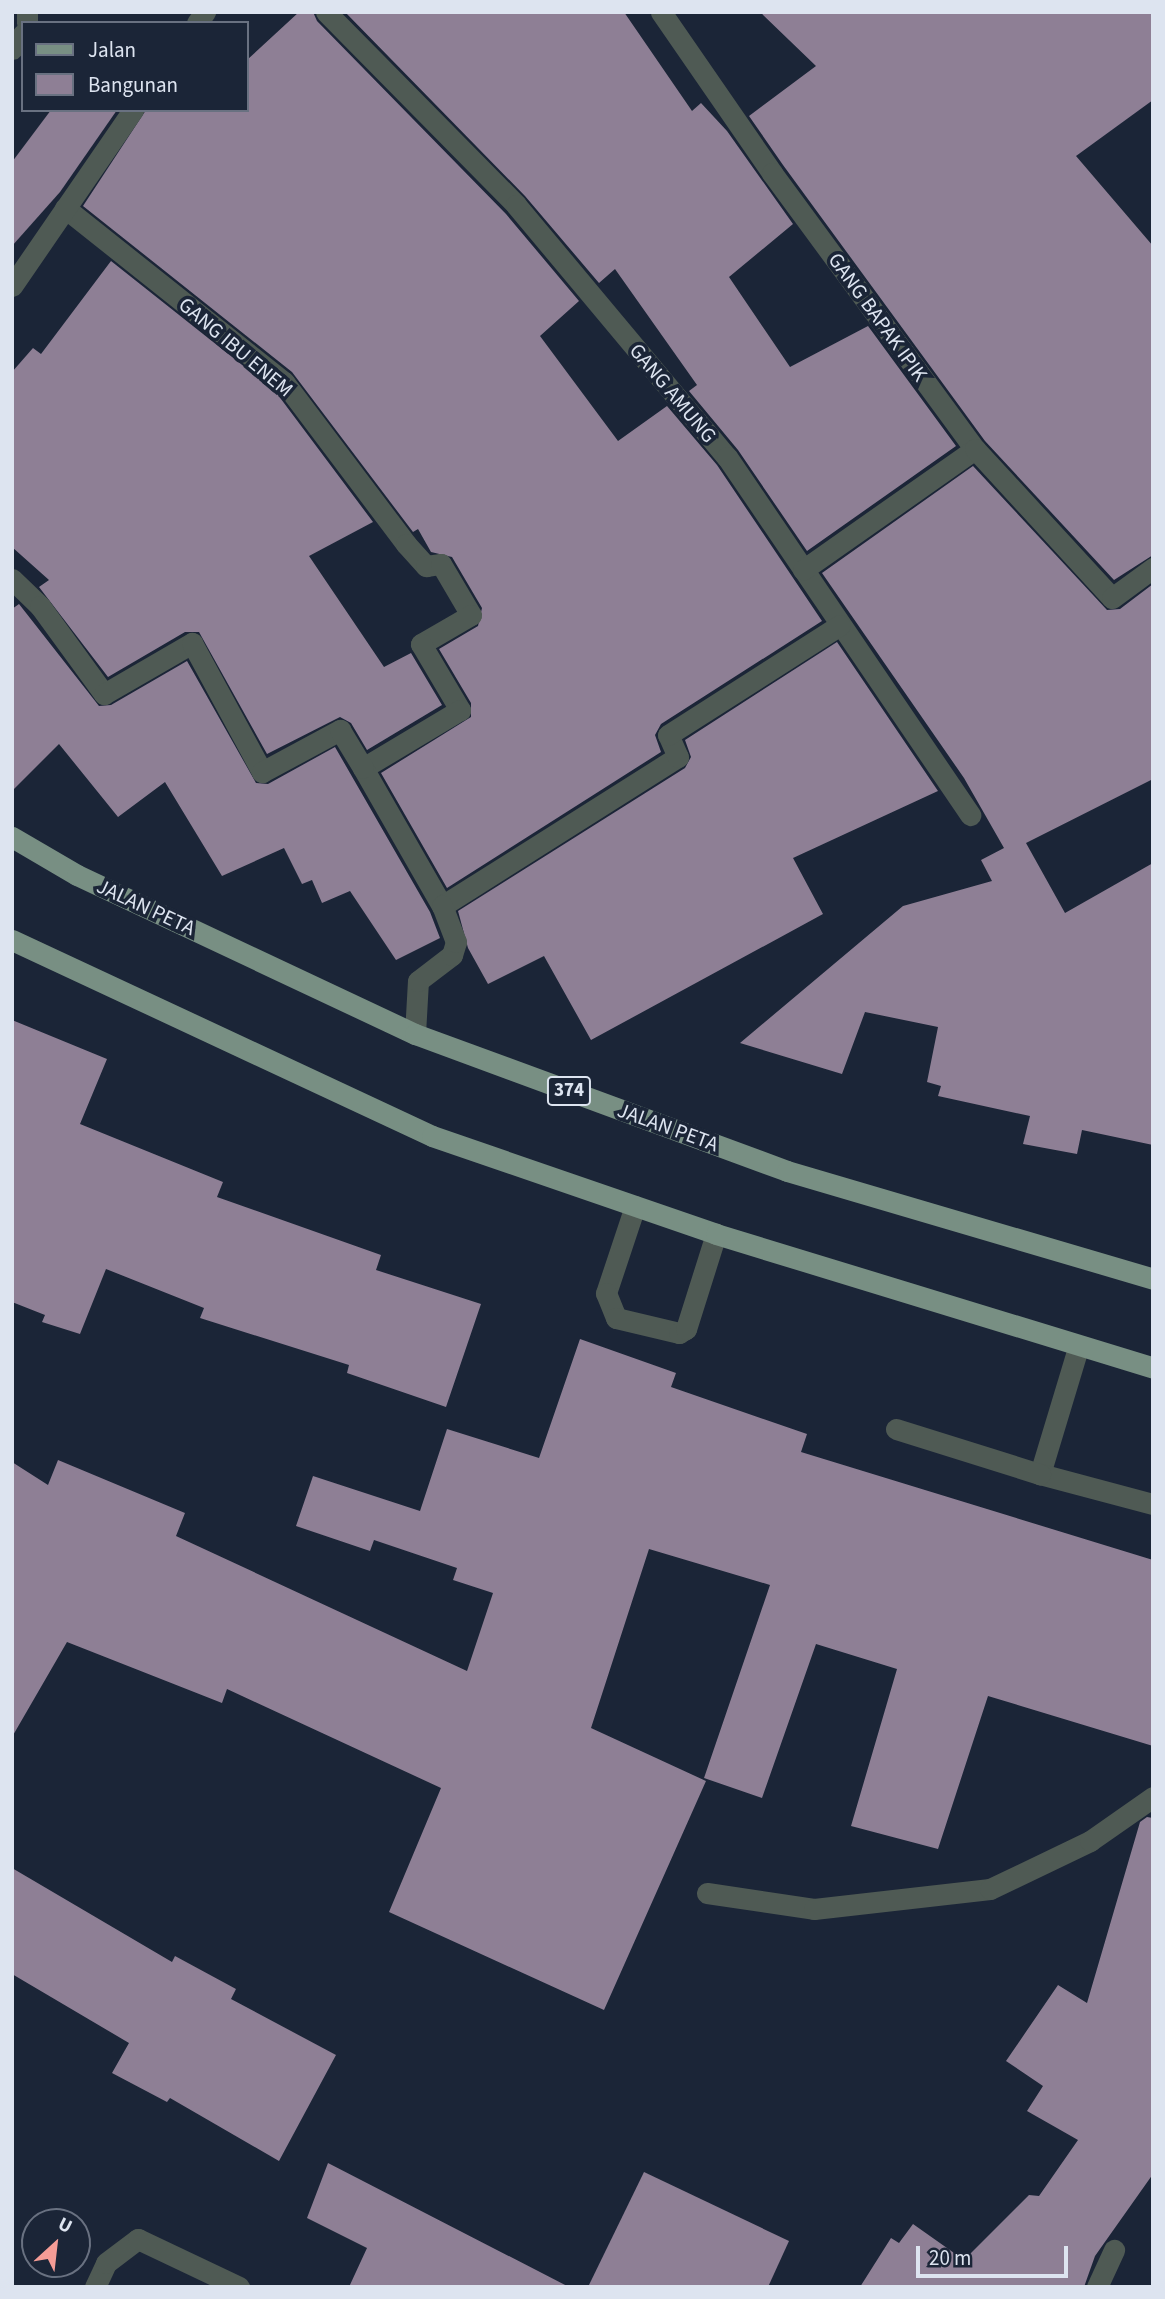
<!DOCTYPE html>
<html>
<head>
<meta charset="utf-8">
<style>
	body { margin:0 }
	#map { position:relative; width:1165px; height:2299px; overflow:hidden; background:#1b2537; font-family:"Source Sans 3",sans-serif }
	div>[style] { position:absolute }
	.building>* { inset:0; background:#8e7f95 }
	.lane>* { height:21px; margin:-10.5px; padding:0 10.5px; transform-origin:10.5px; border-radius:10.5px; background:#4f5a54 }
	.street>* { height:21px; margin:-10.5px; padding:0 10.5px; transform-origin:10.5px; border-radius:10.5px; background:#4f5a54 }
	.primary>* { height:21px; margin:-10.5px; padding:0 10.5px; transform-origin:10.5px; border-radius:10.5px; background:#788f83 }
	span { translate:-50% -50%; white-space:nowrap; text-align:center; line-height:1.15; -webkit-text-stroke:7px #1b2537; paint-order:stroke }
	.shield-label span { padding:2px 5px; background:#1b2537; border:2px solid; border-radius:5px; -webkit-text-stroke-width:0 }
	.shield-label { font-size:19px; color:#dde4f0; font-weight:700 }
	.street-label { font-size:21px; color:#dde4f0 }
	.frame { position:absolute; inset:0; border:14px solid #dde4f0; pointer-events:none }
	.legend { position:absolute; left:21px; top:21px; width:228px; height:91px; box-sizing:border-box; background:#1b2537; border:2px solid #697181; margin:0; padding:9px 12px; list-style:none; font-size:21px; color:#dde4f0 }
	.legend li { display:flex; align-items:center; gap:14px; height:35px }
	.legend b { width:35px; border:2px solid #697181 }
	.north { position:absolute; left:21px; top:2208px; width:70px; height:70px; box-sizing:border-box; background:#1b2537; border:2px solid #697181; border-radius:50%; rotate:27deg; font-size:19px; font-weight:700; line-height:28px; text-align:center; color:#dde4f0 }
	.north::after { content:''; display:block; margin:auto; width:24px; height:32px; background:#f59c96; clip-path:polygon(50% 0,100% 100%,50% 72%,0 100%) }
	.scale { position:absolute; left:916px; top:2246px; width:152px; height:32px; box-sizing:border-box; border:4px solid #dde4f0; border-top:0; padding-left:9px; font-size:21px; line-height:24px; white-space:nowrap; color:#dde4f0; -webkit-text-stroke:5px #1b2537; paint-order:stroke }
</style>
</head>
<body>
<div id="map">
	<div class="building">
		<i style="clip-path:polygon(299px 12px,313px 12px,317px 21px,506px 214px,579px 301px,540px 336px,618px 441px,667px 406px,717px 465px,822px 621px,661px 724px,655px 735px,661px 752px,447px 888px,381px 773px,471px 717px,471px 703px,439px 649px,478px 626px,482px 608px,452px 557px,431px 552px,418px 529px,413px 532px,292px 372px,83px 206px,146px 110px,247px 110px,247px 60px)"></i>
		<i style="clip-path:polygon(345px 12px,624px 12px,692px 111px,701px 103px,727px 131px,793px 224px,729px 277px,790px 367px,868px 326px,956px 446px,807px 551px,738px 450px,689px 391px,697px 385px,615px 269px,599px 283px,525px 196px)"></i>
		<i style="clip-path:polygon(760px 12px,1153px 12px,1153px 100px,1076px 156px,1153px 246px,1153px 555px,1114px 580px,985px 441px,783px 165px,749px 116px,816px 66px)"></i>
		<i style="clip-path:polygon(51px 110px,117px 110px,60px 192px,12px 246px,12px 162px)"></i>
		<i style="clip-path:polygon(111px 261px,275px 391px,373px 522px,309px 556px,384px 667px,411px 653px,442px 705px,367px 750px,351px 723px,340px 717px,267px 754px,199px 632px,185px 632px,108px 677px,39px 587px,49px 580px,12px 547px,12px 372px,33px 348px,41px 354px)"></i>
		<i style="clip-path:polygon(973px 466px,1107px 610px,1120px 609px,1153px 584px,1153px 779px,1026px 843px,1065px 913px,1153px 863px,1153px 1145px,1082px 1130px,1077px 1154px,1023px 1144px,1030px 1116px,938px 1096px,941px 1086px,927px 1082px,938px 1027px,865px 1012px,842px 1074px,740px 1043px,903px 906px,992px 881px,981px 860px,1004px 848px,964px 778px,822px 573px)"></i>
		<i style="clip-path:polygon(19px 604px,99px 706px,111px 705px,187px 661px,256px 783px,268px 784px,335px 747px,430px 912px,440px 938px,396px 960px,350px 891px,322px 903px,312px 880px,302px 884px,284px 848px,222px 876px,165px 782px,118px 817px,59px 744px,12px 791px,12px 609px)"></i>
		<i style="clip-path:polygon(837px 642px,938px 791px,793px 858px,823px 914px,591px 1040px,544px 956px,488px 984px,468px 948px,458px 911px,685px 768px,691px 757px,685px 740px)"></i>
		<i style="clip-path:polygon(12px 1020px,107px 1059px,80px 1124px,223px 1182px,217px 1197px,381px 1255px,376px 1270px,481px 1304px,446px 1407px,347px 1373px,349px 1365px,200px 1318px,204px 1308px,106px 1269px,80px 1334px,42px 1322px,45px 1315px,12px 1302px)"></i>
		<i style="clip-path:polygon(580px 1339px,676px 1373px,671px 1387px,807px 1434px,801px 1452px,1153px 1560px,1153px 1746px,988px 1696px,938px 1849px,851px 1826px,897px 1669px,816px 1644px,762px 1798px,704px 1778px,770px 1585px,649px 1549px,591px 1728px,706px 1781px,604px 2010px,389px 1912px,441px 1788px,227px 1689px,222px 1703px,67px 1642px,12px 1737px,12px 1462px,48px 1485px,58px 1460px,185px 1513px,176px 1536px,467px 1671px,493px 1593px,453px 1580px,457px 1568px,374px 1540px,370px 1551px,296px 1526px,313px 1476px,420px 1511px,447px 1429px,539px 1458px)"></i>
		<i style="clip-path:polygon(1147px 1817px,1153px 1818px,1153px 2174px,1095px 2256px,1084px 2287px,860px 2287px,891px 2238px,899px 2243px,913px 2224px,964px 2260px,1029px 2195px,1039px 2196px,1078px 2140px,1027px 2111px,1043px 2086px,1006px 2061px,1058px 1985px,1087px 2003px,1140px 1822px)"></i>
		<i style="clip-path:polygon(12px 1868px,172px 1962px,175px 1956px,236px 1989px,231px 1999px,336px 2055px,279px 2161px,170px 2098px,167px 2102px,112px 2073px,129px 2043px,12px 1974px)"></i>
		<i style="clip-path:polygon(328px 2163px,569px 2287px,349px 2287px,367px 2248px,307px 2218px)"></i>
		<i style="clip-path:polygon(644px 2172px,789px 2241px,768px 2287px,588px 2287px)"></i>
	</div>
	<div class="lane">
		<i style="left:27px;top:23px;width:11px;rotate:-90deg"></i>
		<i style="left:12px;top:49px;width:19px;rotate:-54deg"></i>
		<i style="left:635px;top:1206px;width:92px;rotate:108.4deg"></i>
		<i style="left:606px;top:1293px;width:27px;rotate:68deg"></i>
		<i style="left:616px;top:1318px;width:65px;rotate:13.4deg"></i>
		<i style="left:679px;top:1333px;width:8px;rotate:-30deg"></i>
		<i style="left:686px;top:1329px;width:100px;rotate:-72.5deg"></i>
		<i style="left:1078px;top:1348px;width:132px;rotate:106.8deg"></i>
		<i style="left:1040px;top:1474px;width:117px;rotate:14.9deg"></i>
		<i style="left:896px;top:1429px;width:151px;rotate:17.4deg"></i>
		<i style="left:707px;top:1893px;width:108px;rotate:8.5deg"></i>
		<i style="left:814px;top:1909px;width:177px;rotate:-6.5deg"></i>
		<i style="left:990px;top:1889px;width:111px;rotate:-25.6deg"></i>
		<i style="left:1090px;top:1841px;width:77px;rotate:-34.9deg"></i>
		<i style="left:95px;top:2287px;width:26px;rotate:-65deg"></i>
		<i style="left:106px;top:2263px;width:40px;rotate:-37deg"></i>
		<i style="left:138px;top:2239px;width:112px;rotate:25.4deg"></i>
	</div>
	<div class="street">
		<i style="left:326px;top:12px;width:271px;rotate:45.4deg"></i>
		<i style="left:516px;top:205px;width:329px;rotate:50.1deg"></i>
		<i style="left:727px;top:457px;width:433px;rotate:55.8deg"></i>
		<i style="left:661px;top:12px;width:196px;rotate:55.4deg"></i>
		<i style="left:772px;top:173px;width:343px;rotate:53.7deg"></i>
		<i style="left:975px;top:449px;width:210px;rotate:144.9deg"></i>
		<i style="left:197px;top:23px;width:14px;rotate:-54deg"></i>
		<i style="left:65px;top:208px;width:280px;rotate:38.5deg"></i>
		<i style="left:284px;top:382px;width:203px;rotate:53deg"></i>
		<i style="left:406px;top:544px;width:30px;rotate:48deg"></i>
		<i style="left:426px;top:566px;width:15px;rotate:-8deg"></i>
		<i style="left:441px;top:564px;width:59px;rotate:59.5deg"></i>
		<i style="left:471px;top:615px;width:58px;rotate:149.9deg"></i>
		<i style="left:421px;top:644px;width:77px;rotate:59.4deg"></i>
		<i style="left:460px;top:710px;width:113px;rotate:149.1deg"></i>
		<i style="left:363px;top:768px;width:159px;rotate:60.2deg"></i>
		<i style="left:442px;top:906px;width:279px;rotate:-32.3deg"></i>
		<i style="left:678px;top:757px;width:24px;rotate:-114deg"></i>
		<i style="left:668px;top:735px;width:204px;rotate:-32.6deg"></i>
		<i style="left:12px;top:286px;width:214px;rotate:-55.5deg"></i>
		<i style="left:975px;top:449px;width:202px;rotate:47.4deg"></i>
		<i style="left:1112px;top:598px;width:51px;rotate:-36.2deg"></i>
		<i style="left:12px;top:579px;width:39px;rotate:44deg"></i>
		<i style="left:40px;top:606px;width:109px;rotate:54deg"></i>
		<i style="left:104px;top:694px;width:102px;rotate:-30.1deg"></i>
		<i style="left:192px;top:643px;width:147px;rotate:61.5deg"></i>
		<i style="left:262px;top:772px;width:89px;rotate:-28.3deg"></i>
		<i style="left:340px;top:730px;width:44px;rotate:58.8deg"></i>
		<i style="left:415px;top:1034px;width:53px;rotate:-86.8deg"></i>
		<i style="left:418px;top:981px;width:43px;rotate:-37.4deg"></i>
		<i style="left:452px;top:955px;width:14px;rotate:-73deg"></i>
		<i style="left:456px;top:942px;width:39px;rotate:-111deg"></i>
		<i style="left:1097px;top:2287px;width:41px;rotate:-65.3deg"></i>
	</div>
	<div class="primary">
		<i style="left:12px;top:837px;width:75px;rotate:30.3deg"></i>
		<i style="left:77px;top:875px;width:374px;rotate:25.2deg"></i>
		<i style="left:415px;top:1034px;width:396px;rotate:20.2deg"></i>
		<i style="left:787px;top:1171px;width:382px;rotate:16.4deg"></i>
		<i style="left:12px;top:940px;width:463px;rotate:25deg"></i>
		<i style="left:432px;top:1136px;width:300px;rotate:19deg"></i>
		<i style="left:716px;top:1234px;width:457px;rotate:17deg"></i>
	</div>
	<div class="shield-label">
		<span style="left:569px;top:1091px">374</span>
	</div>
	<div class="street-label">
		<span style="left:878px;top:317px;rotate:54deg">GANG BAPAK IPIK</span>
		<span style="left:236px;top:347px;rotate:40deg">GANG IBU ENEM</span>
		<span style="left:673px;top:393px;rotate:50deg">GANG AMUNG</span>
		<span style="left:146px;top:907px;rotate:25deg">JALAN PETA</span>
		<span style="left:668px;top:1127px;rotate:20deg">JALAN PETA</span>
	</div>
	<div class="frame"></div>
	<ul class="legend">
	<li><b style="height:9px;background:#788f83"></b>Jalan</li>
	<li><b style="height:19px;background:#8e7f95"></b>Bangunan</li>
	</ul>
	<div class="north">U</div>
	<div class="scale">20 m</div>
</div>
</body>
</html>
